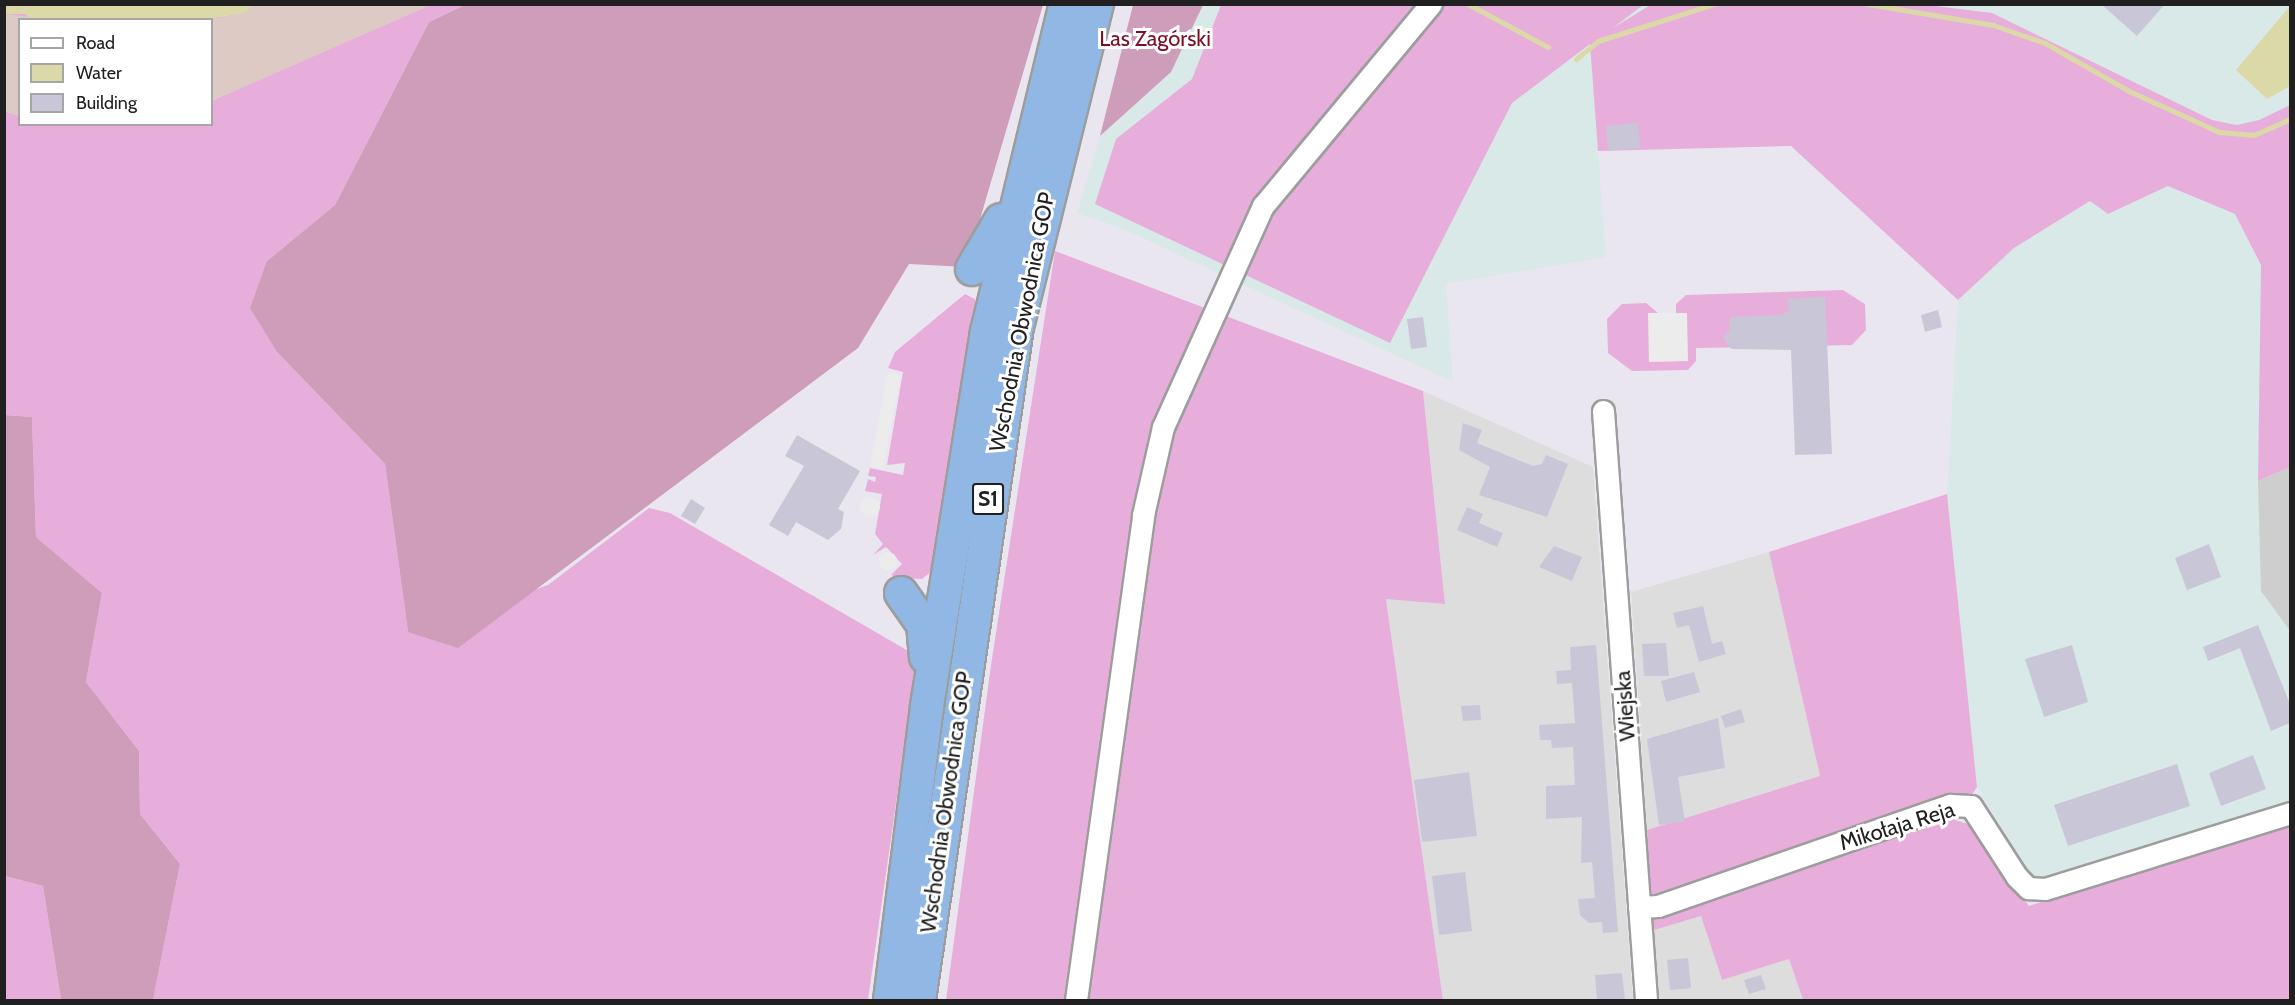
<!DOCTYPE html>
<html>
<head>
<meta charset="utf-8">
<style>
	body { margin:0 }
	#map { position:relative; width:2295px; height:1005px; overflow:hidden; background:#eae6f0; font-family:Cabin,sans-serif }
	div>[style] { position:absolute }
	.residential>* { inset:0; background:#ddddde }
	.industrial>* { inset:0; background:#d9e9e7 }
	.religious>* { inset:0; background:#cecece }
	.grass>* { inset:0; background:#e8aedb }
	.forest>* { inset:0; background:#ce9db9 }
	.wetland>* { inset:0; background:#ddcac4 }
	.parking>* { inset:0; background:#ececec }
	.round { border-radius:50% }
	.water>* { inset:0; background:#dcd9a8 }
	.stream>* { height:5px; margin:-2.5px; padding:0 2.5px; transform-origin:2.5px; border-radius:2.5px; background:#dcd9a8 }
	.building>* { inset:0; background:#c9c7d7 }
	.roads { filter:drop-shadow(2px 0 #9d9d9d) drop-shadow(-2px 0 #9d9d9d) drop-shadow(0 2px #9d9d9d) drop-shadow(0 -2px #9d9d9d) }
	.minor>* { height:21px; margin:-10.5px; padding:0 10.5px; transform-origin:10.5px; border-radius:10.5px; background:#fff }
	.highway>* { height:32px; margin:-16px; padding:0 16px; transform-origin:16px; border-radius:16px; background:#91b8e4 }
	span { translate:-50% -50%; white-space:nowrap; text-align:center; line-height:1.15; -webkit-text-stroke:6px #fff; paint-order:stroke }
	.shield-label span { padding:2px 4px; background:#fff; border:2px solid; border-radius:4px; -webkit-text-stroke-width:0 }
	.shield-label { font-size:21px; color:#202020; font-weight:700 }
	.park-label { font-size:22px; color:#7c0f25 }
	.street-label { font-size:22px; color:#202020 }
	.frame { position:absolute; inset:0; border:6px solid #202020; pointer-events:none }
	.legend { position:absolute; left:18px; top:18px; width:195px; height:108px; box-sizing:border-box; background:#fff; border:2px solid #a6a6a6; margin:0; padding:8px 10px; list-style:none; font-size:18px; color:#202020 }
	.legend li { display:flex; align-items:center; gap:12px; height:30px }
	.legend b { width:30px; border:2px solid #a6a6a6 }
</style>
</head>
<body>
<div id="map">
	<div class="residential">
		<i style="clip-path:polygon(1423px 391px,1593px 467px,1633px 1000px,1443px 1000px,1386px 598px,1445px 604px)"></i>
		<i style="clip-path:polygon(1769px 552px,1820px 776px,1647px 830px,1631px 592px)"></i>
		<i style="clip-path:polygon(1701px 916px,1722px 980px,1789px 959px,1803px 1000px,1656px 1000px,1651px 931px)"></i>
	</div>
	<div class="industrial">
		<i style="clip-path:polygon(1203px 5px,1652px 5px,1590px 42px,1606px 257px,1446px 284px,1453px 382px,1121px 228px,1077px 213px,1100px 136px,1171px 72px)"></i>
		<i style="clip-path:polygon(1919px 5px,2290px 5px,2290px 105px,2259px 120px,2237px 125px,2212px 120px,1992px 13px)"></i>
		<i style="clip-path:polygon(2168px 186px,2235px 214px,2261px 265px,2261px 591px,2290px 631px,2290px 807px,2057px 882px,2033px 879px,1977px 787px,1947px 494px,1958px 300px,2014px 248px,2090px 201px,2108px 214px)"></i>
	</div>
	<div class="religious">
		<i style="clip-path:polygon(2290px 467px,2290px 631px,2261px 591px,2258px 481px)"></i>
	</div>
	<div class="grass">
		<i style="clip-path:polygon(253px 4px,465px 5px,429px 22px,335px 205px,267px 261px,277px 352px,385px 464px,408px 632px,548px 585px,649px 508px,670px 513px,917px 656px,868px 1000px,153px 1000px,180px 864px,140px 814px,139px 751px,86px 682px,102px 593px,36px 537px,32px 417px,5px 415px,5px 14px,26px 14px,31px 19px,20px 20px,20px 124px,212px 124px,212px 20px,205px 19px,244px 13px)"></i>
		<i style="clip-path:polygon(1652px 4px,1919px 4px,1992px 13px,2212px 120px,2237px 125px,2259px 120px,2290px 105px,2290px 467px,2258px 481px,2261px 265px,2235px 214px,2168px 186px,2108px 214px,2090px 201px,2014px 248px,1958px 300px,1791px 146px,1598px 151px,1590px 44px,1512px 103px,1390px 343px,1095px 204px,1116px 139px,1192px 79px,1221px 5px,1643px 5px,1613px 28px)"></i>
		<i style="clip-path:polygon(1055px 251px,1423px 391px,1445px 604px,1386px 599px,1443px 1000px,946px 1000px,991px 665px)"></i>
		<i style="clip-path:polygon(1843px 290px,1865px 304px,1866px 330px,1852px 345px,1696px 348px,1696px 361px,1688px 370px,1632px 371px,1608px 353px,1607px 319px,1622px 304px,1646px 303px,1658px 313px,1648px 314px,1687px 313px,1676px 313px,1676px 304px,1686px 295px)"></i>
		<i style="clip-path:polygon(965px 294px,975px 299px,977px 313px,932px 571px,922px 579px,899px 578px,891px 575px,902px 564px,886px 547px,873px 555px,883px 544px,875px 534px,882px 494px,865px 491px,868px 479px,875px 482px,876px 477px,868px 476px,870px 468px,903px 475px,905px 463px,887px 465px,903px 372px,888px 368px,895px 352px)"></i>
		<i style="clip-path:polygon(1947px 494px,1977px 787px,1955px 820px,1968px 824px,2029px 906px,2290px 820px,2290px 1000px,1803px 1000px,1789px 959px,1722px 980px,1701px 916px,1651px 931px,1647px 830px,1820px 776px,1769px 552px)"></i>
		<i style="clip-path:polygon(5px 876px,43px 886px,61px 1000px,5px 1000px)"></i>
	</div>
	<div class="forest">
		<i style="clip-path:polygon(465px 5px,1043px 5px,966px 267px,909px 264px,858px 348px,458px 648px,408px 632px,385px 464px,277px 352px,250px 308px,267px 261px,335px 205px,429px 22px)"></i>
		<i style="clip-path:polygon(1133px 5px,1203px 5px,1171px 72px,1100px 136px)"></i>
		<i style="clip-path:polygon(5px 415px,32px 417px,36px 537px,102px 593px,86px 682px,139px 751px,140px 814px,180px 864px,153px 1000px,61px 1000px,43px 886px,5px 876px)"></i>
	</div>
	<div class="wetland">
		<i style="clip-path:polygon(253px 5px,431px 5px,212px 101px,212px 20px,205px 20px,244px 13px)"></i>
		<i style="clip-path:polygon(5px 14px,32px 17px,20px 20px,19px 116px,5px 112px)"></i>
	</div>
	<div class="parking">
		<i style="clip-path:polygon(1648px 313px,1687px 313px,1688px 361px,1649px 362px)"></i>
		<i style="clip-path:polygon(888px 372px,901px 374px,883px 469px,870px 466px)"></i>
		<i class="round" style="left:860px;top:497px;width:20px;height:20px"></i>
		<i class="round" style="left:879px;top:552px;width:18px;height:18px"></i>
	</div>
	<div class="water">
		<i style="clip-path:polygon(5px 4px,253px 4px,253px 5px,244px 13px,205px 19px,31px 20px,26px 14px,5px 14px)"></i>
		<i style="clip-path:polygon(2290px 6px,2290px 86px,2267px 99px,2236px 70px)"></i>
	</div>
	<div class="stream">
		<i style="left:1468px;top:4px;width:91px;rotate:28.3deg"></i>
		<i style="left:1868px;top:4px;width:127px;rotate:9.5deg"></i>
		<i style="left:1993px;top:25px;width:55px;rotate:19.1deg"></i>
		<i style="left:2045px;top:43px;width:97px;rotate:29.7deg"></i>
		<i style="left:2129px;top:91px;width:99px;rotate:24.5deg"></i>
		<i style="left:2219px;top:132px;width:35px;rotate:5deg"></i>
		<i style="left:2254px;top:135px;width:39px;rotate:-24deg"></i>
		<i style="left:1576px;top:59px;width:28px;rotate:-39deg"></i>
		<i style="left:1598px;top:41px;width:122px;rotate:-17.7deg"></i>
	</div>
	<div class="building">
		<i style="clip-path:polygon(2101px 4px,2165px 4px,2137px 36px)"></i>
		<i style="clip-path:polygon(1638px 123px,1640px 148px,1608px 151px,1606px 126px)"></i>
		<i style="clip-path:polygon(1825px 297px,1832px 454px,1795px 455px,1791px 350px,1731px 349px,1723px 337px,1730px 329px,1730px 317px,1781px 315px,1789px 311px,1788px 299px)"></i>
		<i style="clip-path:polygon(1938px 310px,1942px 327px,1925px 332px,1921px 315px)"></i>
		<i style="clip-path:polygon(1423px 317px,1427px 347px,1411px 349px,1407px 319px)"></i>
		<i style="clip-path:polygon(1463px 423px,1482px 430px,1477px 443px,1533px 466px,1542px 464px,1546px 455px,1568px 464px,1547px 517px,1479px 495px,1490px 467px,1459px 450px)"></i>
		<i style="clip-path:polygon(797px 435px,860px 471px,838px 509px,844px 512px,841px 529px,828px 540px,796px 522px,788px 536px,769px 525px,804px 466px,785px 456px)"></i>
		<i style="clip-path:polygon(691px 499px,705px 508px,695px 524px,681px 516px)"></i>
		<i style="clip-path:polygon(1467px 507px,1483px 514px,1479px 523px,1503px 533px,1497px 547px,1457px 530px)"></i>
		<i style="clip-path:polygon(2209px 544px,2221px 577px,2187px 590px,2175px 558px)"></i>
		<i style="clip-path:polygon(1554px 546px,1582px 557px,1572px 581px,1539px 567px)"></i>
		<i style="clip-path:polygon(1703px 606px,1712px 644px,1722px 641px,1726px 654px,1699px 662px,1689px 625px,1677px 628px,1673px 613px)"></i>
		<i style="clip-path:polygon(2258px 625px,2290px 704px,2290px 723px,2271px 731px,2240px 648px,2208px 661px,2203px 647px)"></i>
		<i style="clip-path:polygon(1666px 643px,1669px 676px,1644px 676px,1642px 644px)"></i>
		<i style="clip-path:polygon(1596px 645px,1618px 932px,1603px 933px,1602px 922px,1589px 923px,1580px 915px,1578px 899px,1595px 898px,1592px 862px,1581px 863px,1582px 817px,1546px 819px,1546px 786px,1575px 785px,1573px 747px,1552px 748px,1551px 740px,1540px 740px,1539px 725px,1575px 723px,1572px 683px,1557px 684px,1556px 671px,1571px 670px,1570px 647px)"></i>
		<i style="clip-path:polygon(2072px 645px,2088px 702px,2044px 717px,2025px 659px)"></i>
		<i style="clip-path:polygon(1694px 672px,1700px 692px,1666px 702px,1661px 681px)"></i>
		<i style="clip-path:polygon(1480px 705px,1481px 720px,1463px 721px,1461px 706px)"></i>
		<i style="clip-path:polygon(1741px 709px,1745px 722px,1725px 728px,1721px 716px)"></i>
		<i style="clip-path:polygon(1718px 718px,1725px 768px,1678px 777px,1685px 821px,1659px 825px,1647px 739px)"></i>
		<i style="clip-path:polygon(2253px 755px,2266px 789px,2221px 806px,2209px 773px)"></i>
		<i style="clip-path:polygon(2177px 764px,2190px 806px,2068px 846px,2054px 805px)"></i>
		<i style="clip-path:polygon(1469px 772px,1477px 836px,1422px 842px,1414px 780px)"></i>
		<i style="clip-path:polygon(1465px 872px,1472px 931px,1439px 935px,1432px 876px)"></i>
		<i style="clip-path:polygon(1688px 958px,1691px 988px,1670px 990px,1667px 960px)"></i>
		<i style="clip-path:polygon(1622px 973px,1625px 1000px,1597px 1000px,1595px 975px)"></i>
		<i style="clip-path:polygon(1761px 975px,1766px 989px,1749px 994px,1744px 980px)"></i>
	</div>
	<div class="roads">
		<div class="minor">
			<i style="left:1603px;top:411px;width:591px;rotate:85.82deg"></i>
			<i style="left:1639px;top:907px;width:19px;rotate:-3deg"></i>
			<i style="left:1658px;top:906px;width:309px;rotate:-19.1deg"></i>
			<i style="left:1950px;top:805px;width:21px;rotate:3deg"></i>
			<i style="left:1971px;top:806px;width:85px;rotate:57.1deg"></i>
			<i style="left:2017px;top:877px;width:16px;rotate:45deg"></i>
			<i style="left:2028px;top:888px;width:17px;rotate:3deg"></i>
			<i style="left:2045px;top:889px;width:257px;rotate:-17.2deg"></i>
			<i style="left:1076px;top:1000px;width:490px;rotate:-82.1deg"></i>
			<i style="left:1143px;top:515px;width:90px;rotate:-77.2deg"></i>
			<i style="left:1163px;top:427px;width:243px;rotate:-65.7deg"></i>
			<i style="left:1263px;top:206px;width:263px;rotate:-50.3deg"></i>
		</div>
		<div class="highway">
			<i style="left:972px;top:269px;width:57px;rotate:-59.4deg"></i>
			<i style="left:901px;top:593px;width:38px;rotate:55deg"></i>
			<i style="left:923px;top:624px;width:33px;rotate:85deg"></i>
			<i style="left:890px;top:1000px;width:296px;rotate:-82.8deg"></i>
			<i style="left:927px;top:706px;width:379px;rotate:-80.9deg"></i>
			<i style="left:987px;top:332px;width:337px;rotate:-76.5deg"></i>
			<i style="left:919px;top:1000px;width:680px;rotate:-81.72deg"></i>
			<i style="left:1017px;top:327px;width:333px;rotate:-76.1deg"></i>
		</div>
	</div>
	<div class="shield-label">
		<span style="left:988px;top:499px">S1</span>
	</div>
	<div class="park-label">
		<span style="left:1155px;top:39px">Las Zagórski</span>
	</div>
	<div class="street-label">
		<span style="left:1022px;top:322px;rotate:-79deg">Wschodnia Obwodnica GOP</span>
		<span style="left:1625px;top:706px;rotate:-94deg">Wiejska</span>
		<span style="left:946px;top:802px;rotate:-82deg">Wschodnia Obwodnica GOP</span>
		<span style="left:1897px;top:826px;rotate:-17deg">Mikołaja Reja</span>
	</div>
	<div class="frame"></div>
	<ul class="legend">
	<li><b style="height:8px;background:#fff"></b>Road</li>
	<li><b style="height:16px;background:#dcd9a8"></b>Water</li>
	<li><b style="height:16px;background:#c9c7d7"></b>Building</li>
	</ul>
</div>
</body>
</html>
